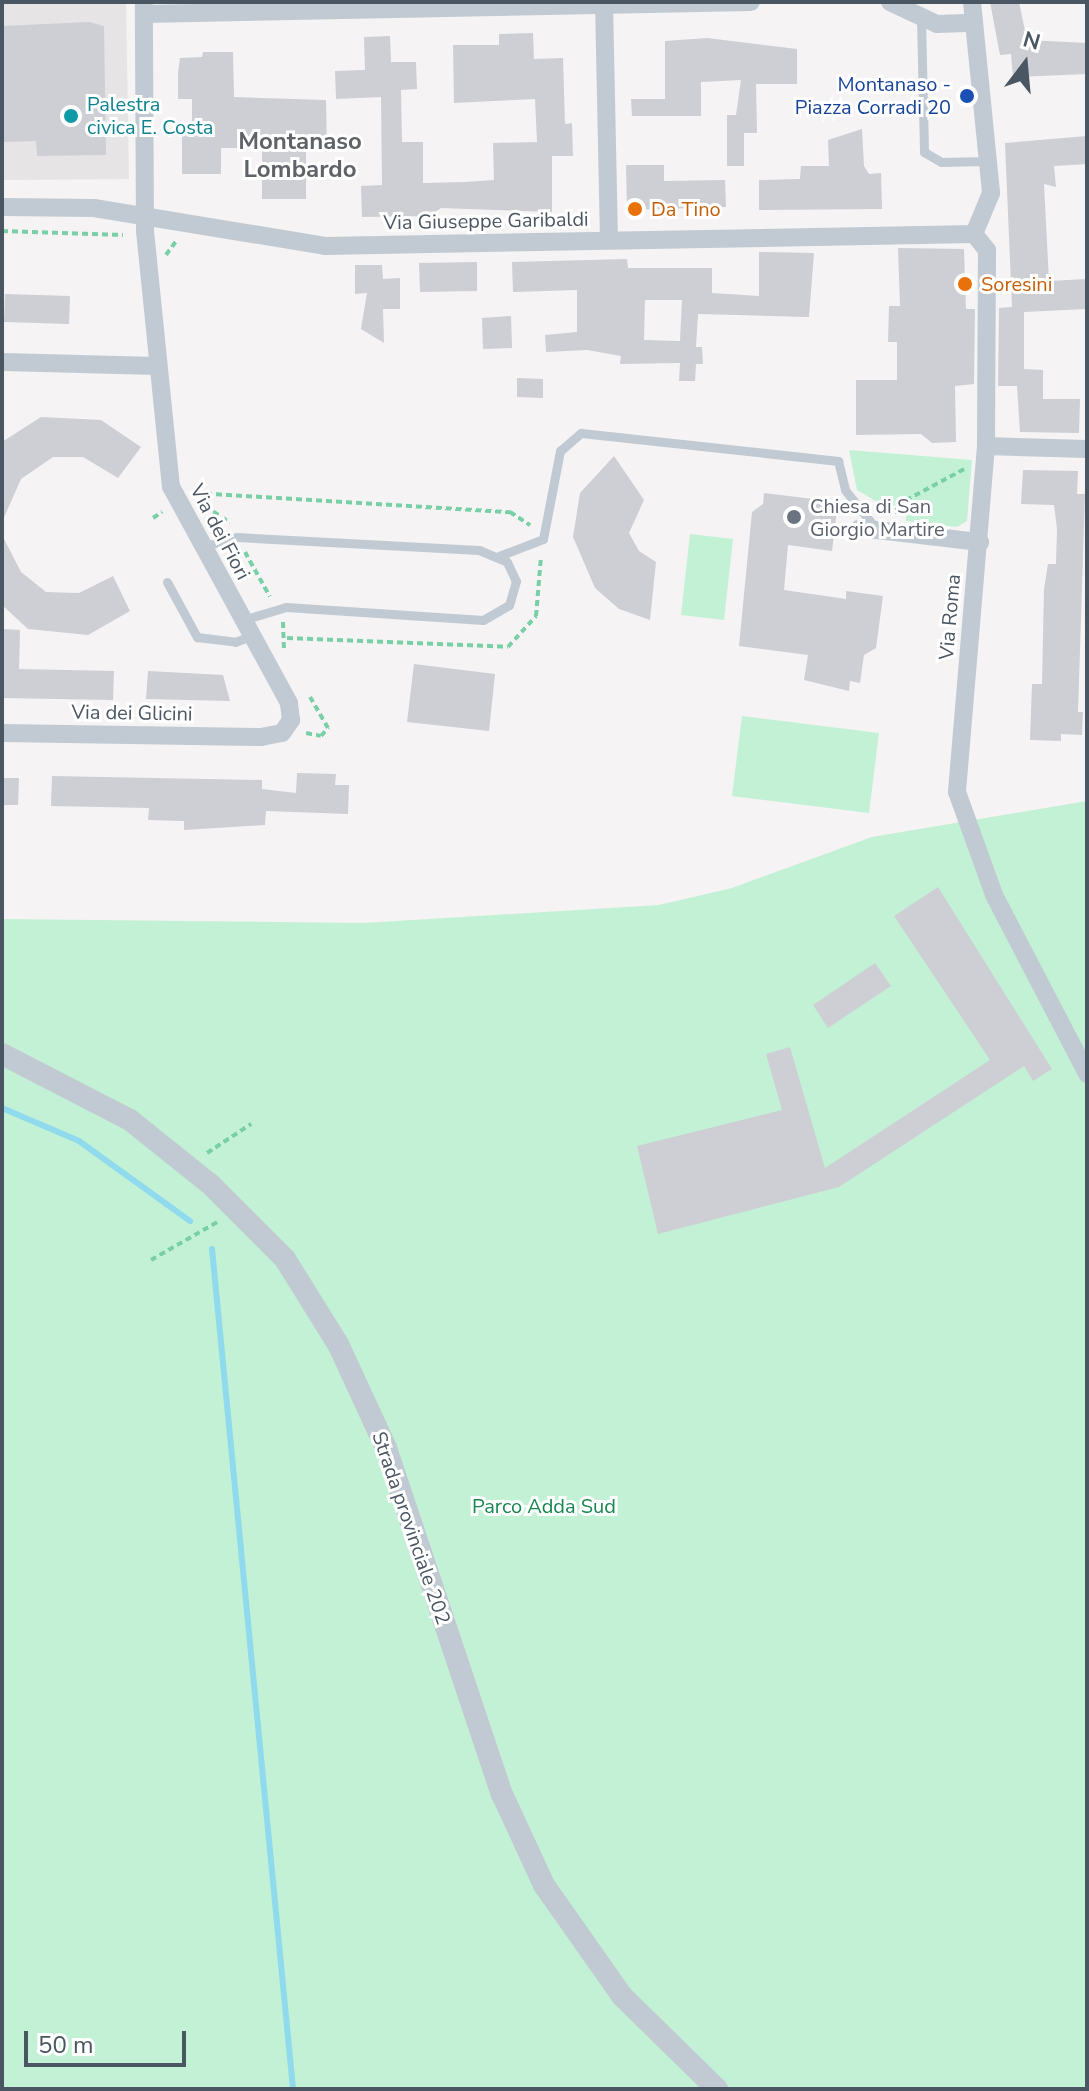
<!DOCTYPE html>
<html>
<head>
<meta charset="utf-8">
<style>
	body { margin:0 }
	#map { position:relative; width:1089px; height:2091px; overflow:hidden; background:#f5f3f3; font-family:"Nunito Sans",sans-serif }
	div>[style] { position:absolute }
	.education>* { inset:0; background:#e6e4e5 }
	.green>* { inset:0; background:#c3f1d5 }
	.stream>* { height:6px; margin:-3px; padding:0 3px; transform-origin:3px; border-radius:3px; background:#90daee }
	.building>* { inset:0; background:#cdcfd5 }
	.path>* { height:4px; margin-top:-2px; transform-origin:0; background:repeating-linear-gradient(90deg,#7ad0a6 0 6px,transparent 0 10px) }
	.service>* { height:9px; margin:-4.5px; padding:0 4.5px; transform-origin:4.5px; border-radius:4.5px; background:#c1cad2 }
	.minor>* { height:18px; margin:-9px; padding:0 9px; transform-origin:9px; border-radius:9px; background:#c1cad2 }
	.tertiary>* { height:22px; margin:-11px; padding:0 11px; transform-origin:11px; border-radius:11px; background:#c1cad2 }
	.dots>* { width:22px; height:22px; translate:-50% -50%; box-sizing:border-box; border:4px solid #fff; border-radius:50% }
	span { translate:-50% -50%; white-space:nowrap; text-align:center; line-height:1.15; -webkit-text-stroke:6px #fff; paint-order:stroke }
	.transit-label { font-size:20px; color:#164399 }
	.right { translate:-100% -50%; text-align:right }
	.culture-label { font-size:20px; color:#0d838f }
	.left { translate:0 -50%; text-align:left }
	.food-label { font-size:20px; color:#c56008 }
	.street-label { font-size:20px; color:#4a5661 }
	.worship-label { font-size:20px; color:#5b616d }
	.park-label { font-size:20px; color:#17864f }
	.quarter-label { font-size:24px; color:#5f6368; font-weight:700 }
	.frame { position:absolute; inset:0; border:4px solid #4a5661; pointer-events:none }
	.north { position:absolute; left:985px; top:24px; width:80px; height:80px; -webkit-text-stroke:6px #fff; paint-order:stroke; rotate:16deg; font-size:22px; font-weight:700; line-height:32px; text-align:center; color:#4a5661 }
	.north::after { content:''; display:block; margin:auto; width:28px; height:36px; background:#4a5661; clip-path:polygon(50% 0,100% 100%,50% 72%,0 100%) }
	.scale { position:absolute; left:24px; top:2031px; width:162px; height:36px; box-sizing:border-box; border:4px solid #4a5661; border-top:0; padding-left:10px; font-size:24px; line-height:28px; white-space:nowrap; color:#4a5661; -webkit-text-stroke:6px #fff; paint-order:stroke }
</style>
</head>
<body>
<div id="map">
	<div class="education">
		<i style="clip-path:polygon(2px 2px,126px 2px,129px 179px,2px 180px)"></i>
	</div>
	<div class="green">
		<i style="clip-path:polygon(849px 450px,972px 460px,967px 521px,957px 527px,906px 521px,906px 507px,879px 503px,857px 490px)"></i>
		<i style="clip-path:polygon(690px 534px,733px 539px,724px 620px,681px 615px)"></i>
		<i style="clip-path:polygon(742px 716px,879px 733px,869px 813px,732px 796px)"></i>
		<i style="clip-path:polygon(1087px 801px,1087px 2089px,2px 2089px,2px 919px,364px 923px,659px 905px,732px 888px,872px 837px)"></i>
	</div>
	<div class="stream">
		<i style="left:2px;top:1108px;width:84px;rotate:23.2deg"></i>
		<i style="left:79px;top:1141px;width:137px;rotate:35.8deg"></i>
		<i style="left:212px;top:1249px;width:844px;rotate:84.49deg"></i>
	</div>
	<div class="building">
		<i style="clip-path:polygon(990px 2px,1019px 2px,1027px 40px,1087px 43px,1087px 74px,1013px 77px,1011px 54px,1000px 55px)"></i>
		<i style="clip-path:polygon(89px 22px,104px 26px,106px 155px,37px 156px,36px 141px,2px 142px,2px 26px)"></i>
		<i style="clip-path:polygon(533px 33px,534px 59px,563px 58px,565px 124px,572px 123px,573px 156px,552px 156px,552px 212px,441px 208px,429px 216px,362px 217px,361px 186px,382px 185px,381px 97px,336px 99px,335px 71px,365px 70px,364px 37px,390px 36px,391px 62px,416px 62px,417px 89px,401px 90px,402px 142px,423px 142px,423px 183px,465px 182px,494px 180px,493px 143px,537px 142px,535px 99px,454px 103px,453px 45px,499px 45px,499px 34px)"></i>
		<i style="clip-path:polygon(707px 38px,797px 49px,797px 84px,756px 84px,757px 133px,744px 133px,744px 166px,727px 166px,727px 115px,736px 115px,741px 80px,701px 82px,701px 116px,632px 116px,631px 99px,665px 99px,665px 41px)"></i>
		<i style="clip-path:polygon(203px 52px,233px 52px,234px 97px,326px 100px,327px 152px,306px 152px,306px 199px,262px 199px,262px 148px,221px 148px,221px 174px,182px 174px,182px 133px,192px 133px,192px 99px,178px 99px,178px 73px,180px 58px,202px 57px)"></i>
		<i style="clip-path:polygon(862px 129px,864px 166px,869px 174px,881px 173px,882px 209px,759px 210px,759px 180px,800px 179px,801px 166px,829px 166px,828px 140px)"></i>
		<i style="clip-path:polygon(1087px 136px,1087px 164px,1054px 166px,1056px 187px,1044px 184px,1049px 281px,1087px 279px,1087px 309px,1024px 312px,1024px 369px,1043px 370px,1043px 399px,1080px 399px,1079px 433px,1020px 432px,1017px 386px,998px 386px,999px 308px,1012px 307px,1005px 143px)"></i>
		<i style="clip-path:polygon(626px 165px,664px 165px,664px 181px,725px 180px,726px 207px,627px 210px)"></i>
		<i style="clip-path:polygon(898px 248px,964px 249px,966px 309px,975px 309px,974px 384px,955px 386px,956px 442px,932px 443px,921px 434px,856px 435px,856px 380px,897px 380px,897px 342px,888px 342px,889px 306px,900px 306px)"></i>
		<i style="clip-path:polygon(evenodd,759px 252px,814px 253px,809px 317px,698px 314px,696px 347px,702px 347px,703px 364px,696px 364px,695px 381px,679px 381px,680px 363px,620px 364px,621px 356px,587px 350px,546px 352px,545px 335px,577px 332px,577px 290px,513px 292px,512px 262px,627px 259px,628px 268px,712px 268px,712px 293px,759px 296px,759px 252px,645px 300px,682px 300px,680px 341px,644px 340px,645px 300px)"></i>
		<i style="clip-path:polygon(477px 262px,477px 291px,420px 292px,419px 263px)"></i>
		<i style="clip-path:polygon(355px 265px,382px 265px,383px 279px,400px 278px,400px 309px,383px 309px,384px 343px,361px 329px,367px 293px,355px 294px)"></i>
		<i style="clip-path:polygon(5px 294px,70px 296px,69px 324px,4px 322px)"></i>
		<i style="clip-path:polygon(511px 316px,512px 348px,483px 349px,482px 318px)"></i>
		<i style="clip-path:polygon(517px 378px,543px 379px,543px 398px,517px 397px)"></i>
		<i style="clip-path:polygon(41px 417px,101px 420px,141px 447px,118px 478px,83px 457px,53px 457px,21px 479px,2px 522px,2px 442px)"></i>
		<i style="clip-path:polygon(614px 456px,644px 500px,629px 533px,639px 551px,656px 562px,650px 620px,619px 609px,595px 588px,573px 537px,580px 493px)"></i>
		<i style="clip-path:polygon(1023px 470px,1078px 471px,1077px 494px,1085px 494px,1078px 712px,1083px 712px,1082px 735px,1061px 734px,1061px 741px,1030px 740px,1032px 684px,1042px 684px,1044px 589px,1048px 564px,1056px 564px,1057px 529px,1054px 505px,1021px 504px)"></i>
		<i style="clip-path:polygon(764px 493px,838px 502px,832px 551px,788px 545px,784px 590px,846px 599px,846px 591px,883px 596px,876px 648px,864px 655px,860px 683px,850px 681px,849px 691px,804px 680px,808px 655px,739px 646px,752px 512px,763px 504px)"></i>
		<i style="clip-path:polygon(2px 535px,21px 572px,46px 592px,79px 593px,113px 576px,130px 611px,88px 635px,28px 629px,2px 605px)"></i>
		<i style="clip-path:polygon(2px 629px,20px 630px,19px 669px,114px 671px,113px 700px,2px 698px)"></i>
		<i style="clip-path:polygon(414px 664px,495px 674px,489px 731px,407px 722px)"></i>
		<i style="clip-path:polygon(148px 671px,223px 675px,230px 701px,146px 699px)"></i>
		<i style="clip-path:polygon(297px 773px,336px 774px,335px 785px,349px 785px,348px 814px,266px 811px,265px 825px,184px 830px,184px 821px,148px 820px,149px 808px,51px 806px,52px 776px,262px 780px,262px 789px,296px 793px)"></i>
		<i style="clip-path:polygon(2px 778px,19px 778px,18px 805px,2px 805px)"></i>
		<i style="clip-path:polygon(938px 887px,1052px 1069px,1033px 1081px,1024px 1066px,839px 1187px,658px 1234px,637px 1146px,782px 1110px,766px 1054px,790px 1047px,825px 1168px,990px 1060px,894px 916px)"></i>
		<i style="clip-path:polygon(875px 963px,891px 986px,828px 1028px,813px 1005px)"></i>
	</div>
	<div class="path">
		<i style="left:2px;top:231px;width:121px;rotate:1.9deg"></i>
		<i style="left:166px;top:255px;width:17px;rotate:-54deg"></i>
		<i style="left:196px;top:493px;width:315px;rotate:3.5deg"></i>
		<i style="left:510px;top:512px;width:24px;rotate:33deg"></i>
		<i style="left:205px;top:506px;width:30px;rotate:34deg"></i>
		<i style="left:897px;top:514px;width:9px;rotate:-90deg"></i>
		<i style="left:897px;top:505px;width:78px;rotate:-28.2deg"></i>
		<i style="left:153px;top:518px;width:11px;rotate:-34deg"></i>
		<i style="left:245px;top:552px;width:51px;rotate:60.9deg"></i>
		<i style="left:283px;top:622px;width:29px;rotate:88deg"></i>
		<i style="left:287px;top:638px;width:221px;rotate:2.3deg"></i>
		<i style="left:508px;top:647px;width:42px;rotate:-47.9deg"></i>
		<i style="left:536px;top:616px;width:60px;rotate:-85.2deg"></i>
		<i style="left:306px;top:733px;width:15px;rotate:11deg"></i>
		<i style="left:321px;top:736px;width:11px;rotate:-49deg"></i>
		<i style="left:328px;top:728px;width:36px;rotate:-120deg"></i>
		<i style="left:207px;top:1153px;width:53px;rotate:-33.4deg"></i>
		<i style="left:151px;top:1260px;width:78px;rotate:-29.8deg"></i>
	</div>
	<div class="service">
		<i style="left:921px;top:18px;width:134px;rotate:88.7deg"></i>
		<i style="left:924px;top:152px;width:20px;rotate:30deg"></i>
		<i style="left:941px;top:162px;width:46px;rotate:-1.2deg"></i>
		<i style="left:202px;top:547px;width:36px;rotate:-16deg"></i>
		<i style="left:237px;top:537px;width:242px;rotate:3.1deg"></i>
		<i style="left:479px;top:550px;width:30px;rotate:23deg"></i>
		<i style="left:507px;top:562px;width:21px;rotate:65deg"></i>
		<i style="left:516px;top:581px;width:25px;rotate:106deg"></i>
		<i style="left:509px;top:605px;width:30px;rotate:150deg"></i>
		<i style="left:483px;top:620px;width:197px;rotate:-176.2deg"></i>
		<i style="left:286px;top:607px;width:45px;rotate:163.2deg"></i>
		<i style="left:499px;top:556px;width:47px;rotate:-21.1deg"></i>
		<i style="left:543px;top:539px;width:90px;rotate:-79.1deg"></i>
		<i style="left:560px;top:451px;width:28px;rotate:-41deg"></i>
		<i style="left:581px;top:433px;width:259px;rotate:6.2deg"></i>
		<i style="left:838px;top:461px;width:30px;rotate:76deg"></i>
		<i style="left:845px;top:490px;width:51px;rotate:51.3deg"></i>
		<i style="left:167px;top:582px;width:63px;rotate:61.4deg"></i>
		<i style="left:197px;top:637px;width:38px;rotate:7deg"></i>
		<i style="left:235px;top:642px;width:17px;rotate:-21deg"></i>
	</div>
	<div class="minor">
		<i style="left:604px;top:2px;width:238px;rotate:88.8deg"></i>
		<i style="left:890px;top:2px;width:52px;rotate:25.1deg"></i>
		<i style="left:937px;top:24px;width:37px;rotate:-2deg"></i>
		<i style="left:972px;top:2px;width:192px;rotate:84.3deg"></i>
		<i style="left:991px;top:193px;width:44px;rotate:112.5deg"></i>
		<i style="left:145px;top:14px;width:606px;rotate:-1.13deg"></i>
		<i style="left:2px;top:207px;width:92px;rotate:0.6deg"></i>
		<i style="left:94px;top:208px;width:234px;rotate:9.3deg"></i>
		<i style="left:325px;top:246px;width:649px;rotate:-1.06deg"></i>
		<i style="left:974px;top:234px;width:21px;rotate:51deg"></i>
		<i style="left:987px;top:250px;width:196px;rotate:90.3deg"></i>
		<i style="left:986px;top:446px;width:347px;rotate:94.8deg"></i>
		<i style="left:957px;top:792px;width:109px;rotate:70.2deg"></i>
		<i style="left:994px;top:895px;width:202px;rotate:62.5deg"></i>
		<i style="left:2px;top:362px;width:156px;rotate:1.5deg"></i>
		<i style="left:986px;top:446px;width:101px;rotate:1.7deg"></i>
		<i style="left:860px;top:528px;width:121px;rotate:6.7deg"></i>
		<i style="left:2px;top:733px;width:259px;rotate:0.9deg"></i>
		<i style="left:261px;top:737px;width:21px;rotate:-11deg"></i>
		<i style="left:282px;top:733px;width:16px;rotate:-55deg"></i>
		<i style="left:291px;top:720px;width:17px;rotate:-97deg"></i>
		<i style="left:289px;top:703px;width:246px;rotate:-118.6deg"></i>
		<i style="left:171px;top:487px;width:257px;rotate:-95.8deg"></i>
		<i style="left:145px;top:231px;width:229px;rotate:-90.3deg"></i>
	</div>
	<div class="tertiary">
		<i style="left:2px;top:1054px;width:144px;rotate:27.3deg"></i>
		<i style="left:130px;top:1120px;width:102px;rotate:38.7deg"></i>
		<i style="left:210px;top:1184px;width:106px;rotate:45deg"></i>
		<i style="left:285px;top:1259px;width:100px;rotate:58.1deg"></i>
		<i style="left:338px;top:1344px;width:115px;rotate:65.2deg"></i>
		<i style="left:386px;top:1448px;width:365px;rotate:71.5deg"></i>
		<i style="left:502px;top:1794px;width:100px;rotate:65.2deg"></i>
		<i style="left:544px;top:1885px;width:136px;rotate:54.9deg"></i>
		<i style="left:622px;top:1996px;width:133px;rotate:44.4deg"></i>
	</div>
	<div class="dots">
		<i style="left:967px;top:96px;background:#1a4fb4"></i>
		<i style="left:71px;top:116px;background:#0f9aa8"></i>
		<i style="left:635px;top:209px;background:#e8710a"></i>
		<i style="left:965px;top:284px;background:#e8710a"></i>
		<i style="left:794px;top:517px;background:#6b7280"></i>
	</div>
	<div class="transit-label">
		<span class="right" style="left:951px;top:96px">Montanaso -<br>Piazza Corradi 20</span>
	</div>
	<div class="culture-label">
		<span class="left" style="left:87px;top:116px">Palestra<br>civica E. Costa</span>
	</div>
	<div class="food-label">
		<span class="left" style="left:651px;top:209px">Da Tino</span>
		<span class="left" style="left:981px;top:284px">Soresini</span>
	</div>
	<div class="street-label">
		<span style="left:486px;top:221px;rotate:-1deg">Via Giuseppe Garibaldi</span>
		<span style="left:220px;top:532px;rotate:62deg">Via dei Fiori</span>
		<span style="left:950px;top:617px;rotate:-85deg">Via Roma</span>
		<span style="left:132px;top:713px;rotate:1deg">Via dei Glicini</span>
		<span style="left:411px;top:1528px;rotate:71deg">Strada provinciale 202</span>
	</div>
	<div class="worship-label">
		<span class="left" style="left:810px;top:518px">Chiesa di San<br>Giorgio Martire</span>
	</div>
	<div class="park-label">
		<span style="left:544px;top:1506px">Parco Adda Sud</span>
	</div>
	<div class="quarter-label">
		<span style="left:300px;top:156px">Montanaso<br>Lombardo</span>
	</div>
	<div class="frame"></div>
	<div class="north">N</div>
	<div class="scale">50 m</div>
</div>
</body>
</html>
